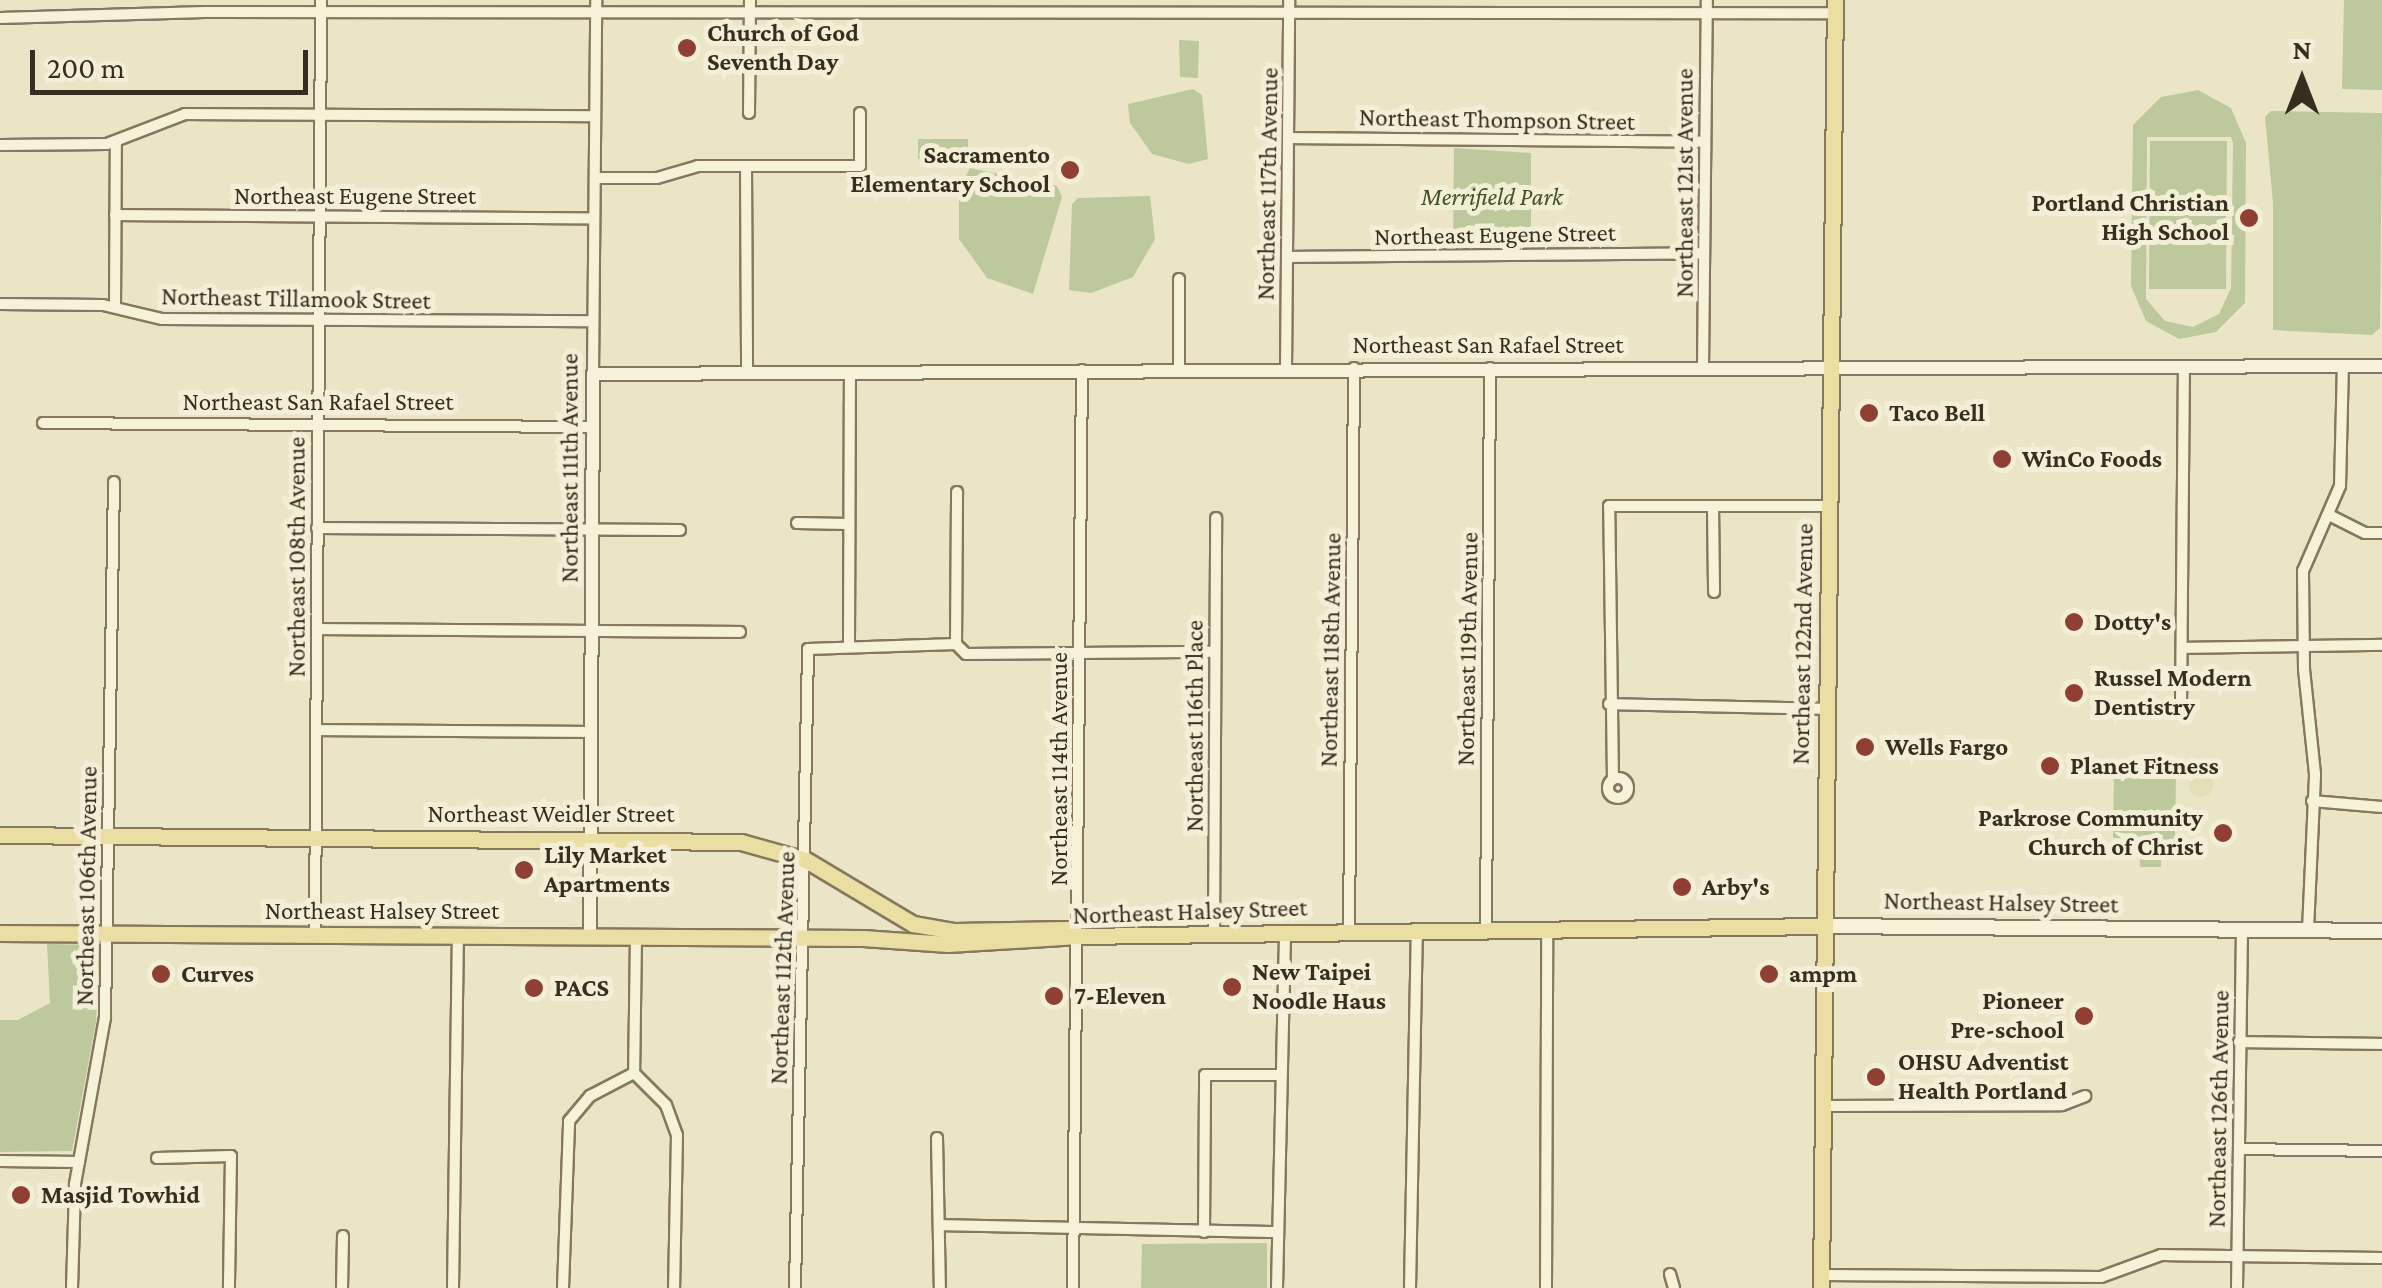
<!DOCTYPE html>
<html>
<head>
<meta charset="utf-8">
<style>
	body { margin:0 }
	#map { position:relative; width:2382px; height:1288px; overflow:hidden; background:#ebe5c7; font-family:"Crimson Pro",serif }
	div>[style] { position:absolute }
	.farmland>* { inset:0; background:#e0dfb5 }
	.round { border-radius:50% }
	.green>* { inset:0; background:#bdc89c }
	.roads { filter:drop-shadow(2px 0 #85785e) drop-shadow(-2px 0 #85785e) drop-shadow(0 2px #85785e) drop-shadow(0 -2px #85785e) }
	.minor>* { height:10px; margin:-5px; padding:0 5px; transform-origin:5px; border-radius:5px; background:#f6f2da }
	.minor>.ring { margin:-5px; padding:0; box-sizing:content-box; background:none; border:10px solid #f6f2da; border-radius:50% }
	.tertiary>* { height:12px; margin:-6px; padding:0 6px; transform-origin:6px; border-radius:6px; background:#f6f2da }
	.secondary>* { height:14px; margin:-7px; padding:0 7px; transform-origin:7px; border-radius:7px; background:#f6f2da }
	.primary>* { height:15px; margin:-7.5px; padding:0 7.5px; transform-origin:7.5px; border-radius:7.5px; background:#ebdea3 }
	.dots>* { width:28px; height:28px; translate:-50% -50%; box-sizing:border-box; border:5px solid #f3efd6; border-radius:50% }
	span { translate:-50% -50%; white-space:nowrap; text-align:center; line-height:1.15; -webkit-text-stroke:10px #f3efd6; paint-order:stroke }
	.poi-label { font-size:25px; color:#372e20; font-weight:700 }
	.left { translate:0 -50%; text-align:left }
	.right { translate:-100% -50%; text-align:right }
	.street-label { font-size:25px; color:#372e20 }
	.park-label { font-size:25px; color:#415129; font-style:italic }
	.north { position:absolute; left:2252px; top:30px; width:100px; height:100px; -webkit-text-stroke:8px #f3efd6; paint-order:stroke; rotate:0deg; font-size:28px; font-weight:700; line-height:40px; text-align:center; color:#372e20 }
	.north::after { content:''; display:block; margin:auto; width:35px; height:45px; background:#372e20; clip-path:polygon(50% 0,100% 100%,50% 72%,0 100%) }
	.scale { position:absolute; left:30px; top:50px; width:278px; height:45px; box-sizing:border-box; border:5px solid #372e20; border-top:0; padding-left:12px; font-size:30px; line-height:35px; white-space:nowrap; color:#372e20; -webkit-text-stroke:8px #f3efd6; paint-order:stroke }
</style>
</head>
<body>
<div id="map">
	<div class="farmland">
		<i class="round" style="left:2189px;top:773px;width:24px;height:24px"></i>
	</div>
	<div class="green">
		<i style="clip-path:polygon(2344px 0,2382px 0,2382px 90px,2342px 89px)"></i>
		<i style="clip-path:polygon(1179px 40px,1199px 41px,1198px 78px,1180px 77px)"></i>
		<i style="clip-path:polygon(1193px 89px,1202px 95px,1208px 159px,1189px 164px,1152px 154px,1130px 123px,1128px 104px)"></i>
		<i style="clip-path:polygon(evenodd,2198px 90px,2231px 108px,2246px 143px,2245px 303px,2216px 332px,2179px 339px,2146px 321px,2131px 286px,2133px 125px,2161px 97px,2198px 90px,2147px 137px,2231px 137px,2233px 143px,2231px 288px,2219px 314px,2193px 327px,2165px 321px,2146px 299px,2147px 137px)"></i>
		<i style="clip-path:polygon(2271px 111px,2382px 113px,2380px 328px,2372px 335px,2273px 330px,2273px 203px,2265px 117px)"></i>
		<i style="clip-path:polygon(918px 139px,968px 139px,968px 158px,918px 159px)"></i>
		<i style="clip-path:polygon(2150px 141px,2227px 141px,2226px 289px,2149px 289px)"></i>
		<i style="clip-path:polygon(1454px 148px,1531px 153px,1531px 245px,1453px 245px)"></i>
		<i style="clip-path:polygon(970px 168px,1057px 186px,1062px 197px,1033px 294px,987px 278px,959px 239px,959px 190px)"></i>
		<i style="clip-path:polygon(1150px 196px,1155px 239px,1133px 277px,1091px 293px,1069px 290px,1072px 204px,1078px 198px)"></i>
		<i style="clip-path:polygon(2114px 770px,2176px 771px,2175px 839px,2162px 840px,2161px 867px,2140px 867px,2140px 838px,2113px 838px)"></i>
		<i style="clip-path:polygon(47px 944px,100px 945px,96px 1022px,72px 1151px,0 1152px,0 1020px,18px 1020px,50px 1003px)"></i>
		<i style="clip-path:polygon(1267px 1243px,1267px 1288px,1141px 1288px,1142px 1244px)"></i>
	</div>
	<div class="roads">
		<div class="minor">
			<i style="left:0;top:18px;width:205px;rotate:-1.7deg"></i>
			<i style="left:205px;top:12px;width:1630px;rotate:0.04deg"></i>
			<i style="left:749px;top:113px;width:113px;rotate:-89.5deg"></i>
			<i style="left:1288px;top:138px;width:417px;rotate:0.5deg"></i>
			<i style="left:0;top:145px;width:107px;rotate:-0.5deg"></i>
			<i style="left:107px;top:144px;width:84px;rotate:-21deg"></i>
			<i style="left:185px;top:114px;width:410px;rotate:0.3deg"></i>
			<i style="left:746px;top:166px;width:207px;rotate:89.7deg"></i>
			<i style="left:595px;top:178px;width:62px"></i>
			<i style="left:657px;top:178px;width:43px;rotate:-16.3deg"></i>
			<i style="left:698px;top:166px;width:162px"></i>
			<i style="left:860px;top:166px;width:53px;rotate:-90deg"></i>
			<i style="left:115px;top:215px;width:479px;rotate:0.4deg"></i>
			<i style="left:1287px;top:257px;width:417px;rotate:-0.5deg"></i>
			<i style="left:1179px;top:279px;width:90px;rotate:90deg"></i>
			<i style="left:0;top:304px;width:103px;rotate:0.6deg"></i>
			<i style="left:103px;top:305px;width:61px;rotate:13.3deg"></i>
			<i style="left:162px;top:319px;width:431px;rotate:0.3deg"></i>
			<i style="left:115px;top:307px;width:166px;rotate:-89.7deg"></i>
			<i style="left:1703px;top:367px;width:367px;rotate:-89.4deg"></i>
			<i style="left:1286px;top:369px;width:369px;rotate:-89.5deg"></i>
			<i style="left:593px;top:374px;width:374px;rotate:-89.5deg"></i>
			<i style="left:43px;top:423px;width:550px;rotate:0.42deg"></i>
			<i style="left:1713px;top:506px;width:86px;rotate:89.3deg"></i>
			<i style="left:2329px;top:515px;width:40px;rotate:26.6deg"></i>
			<i style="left:2365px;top:533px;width:17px"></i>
			<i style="left:797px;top:523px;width:51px;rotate:1.1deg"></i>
			<i style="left:317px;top:528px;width:363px;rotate:0.3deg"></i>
			<i style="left:317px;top:629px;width:423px;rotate:0.4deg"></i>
			<i style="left:956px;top:644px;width:152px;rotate:-89.6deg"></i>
			<i style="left:849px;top:645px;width:273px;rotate:-89.8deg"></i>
			<i style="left:2182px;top:648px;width:200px;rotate:-0.9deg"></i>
			<i style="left:1609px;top:704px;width:218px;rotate:1.3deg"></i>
			<i style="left:2181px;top:706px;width:340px;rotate:-89.5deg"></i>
			<i style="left:316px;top:730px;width:275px;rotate:0.4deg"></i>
			<i class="ring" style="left:1608px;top:778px;width:10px;height:10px"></i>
			<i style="left:1613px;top:779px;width:273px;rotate:-90.8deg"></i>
			<i style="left:1609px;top:506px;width:220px"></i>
			<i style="left:2312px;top:801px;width:70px;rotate:4.9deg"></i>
			<i style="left:2308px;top:930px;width:156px;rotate:-87.4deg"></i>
			<i style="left:2315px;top:774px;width:106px;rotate:-96deg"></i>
			<i style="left:2304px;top:669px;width:98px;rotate:-90.6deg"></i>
			<i style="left:2303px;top:571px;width:93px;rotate:-66.5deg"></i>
			<i style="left:2340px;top:486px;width:120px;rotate:-88.6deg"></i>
			<i style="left:1486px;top:931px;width:563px;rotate:-89.59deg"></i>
			<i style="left:1349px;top:933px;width:565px;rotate:-89.49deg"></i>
			<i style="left:1214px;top:934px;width:416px;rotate:-89.7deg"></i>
			<i style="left:315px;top:935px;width:935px;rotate:-89.63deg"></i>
			<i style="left:636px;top:937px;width:136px;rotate:90.8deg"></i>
			<i style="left:634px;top:1073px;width:45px;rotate:45deg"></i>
			<i style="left:666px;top:1105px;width:32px;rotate:70deg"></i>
			<i style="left:677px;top:1135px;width:153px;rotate:91.1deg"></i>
			<i style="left:2239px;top:1042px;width:143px;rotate:0.8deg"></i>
			<i style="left:1823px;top:1106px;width:239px;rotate:-0.2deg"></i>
			<i style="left:2062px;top:1105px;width:25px;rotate:-21deg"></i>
			<i style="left:937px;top:1138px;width:150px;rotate:88.9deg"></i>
			<i style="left:2239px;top:1149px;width:143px;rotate:0.8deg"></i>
			<i style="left:157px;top:1158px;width:74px;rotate:-1.5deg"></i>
			<i style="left:231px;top:1156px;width:132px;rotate:90.9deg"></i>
			<i style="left:0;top:1161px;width:79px;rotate:0.7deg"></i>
			<i style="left:941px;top:1225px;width:337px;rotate:1.2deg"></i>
			<i style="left:1204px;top:1232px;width:157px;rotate:-89.6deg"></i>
			<i style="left:1205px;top:1075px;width:74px"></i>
			<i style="left:1670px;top:1274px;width:15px;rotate:74deg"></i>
			<i style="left:1821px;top:1275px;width:280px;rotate:0.4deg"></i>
			<i style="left:2101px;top:1277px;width:64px;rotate:-20.1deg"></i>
			<i style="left:2161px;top:1255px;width:221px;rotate:0.8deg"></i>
			<i style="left:72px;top:1288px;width:104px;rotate:-88.3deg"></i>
			<i style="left:75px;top:1184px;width:169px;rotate:-79.8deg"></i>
			<i style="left:105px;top:1018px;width:536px;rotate:-89.04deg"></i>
			<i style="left:342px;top:1288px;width:52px;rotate:-88.9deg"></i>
			<i style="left:453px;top:1288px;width:352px;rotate:-89.2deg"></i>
			<i style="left:563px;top:1288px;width:167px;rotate:-87.9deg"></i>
			<i style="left:569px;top:1121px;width:33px;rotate:-50deg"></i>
			<i style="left:590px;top:1096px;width:50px;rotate:-27.6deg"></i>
			<i style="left:795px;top:1288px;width:639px;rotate:-88.83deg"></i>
			<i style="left:808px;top:649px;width:148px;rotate:-1.9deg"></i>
			<i style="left:956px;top:644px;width:14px;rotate:45deg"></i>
			<i style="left:966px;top:654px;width:249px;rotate:-0.5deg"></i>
			<i style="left:1073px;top:1288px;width:918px;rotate:-89.44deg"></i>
			<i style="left:1277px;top:1288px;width:354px;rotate:-88.7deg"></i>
			<i style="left:1410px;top:1288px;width:356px;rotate:-88.9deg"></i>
			<i style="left:1546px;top:1288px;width:358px;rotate:-89.8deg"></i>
			<i style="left:2237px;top:1288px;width:358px;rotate:-89.2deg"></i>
		</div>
		<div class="tertiary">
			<i style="left:590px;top:937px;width:563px;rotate:-89.69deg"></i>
			<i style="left:593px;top:374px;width:1789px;rotate:-0.26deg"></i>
		</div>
		<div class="secondary">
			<i style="left:1825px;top:926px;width:557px;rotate:0.51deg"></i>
		</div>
		<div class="primary">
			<i style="left:0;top:835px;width:741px;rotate:0.54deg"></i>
			<i style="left:741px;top:842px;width:67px;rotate:15.5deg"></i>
			<i style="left:806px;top:860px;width:125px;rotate:30.9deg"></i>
			<i style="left:913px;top:924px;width:42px;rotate:9.7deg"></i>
			<i style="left:954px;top:931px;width:113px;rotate:-1deg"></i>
			<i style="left:1067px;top:929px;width:13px;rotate:32deg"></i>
			<i style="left:0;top:933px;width:863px;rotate:0.33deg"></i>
			<i style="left:863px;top:938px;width:85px;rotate:4deg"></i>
			<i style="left:948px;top:944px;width:130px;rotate:-3.5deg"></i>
			<i style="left:1078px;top:936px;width:747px;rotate:-0.77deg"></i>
			<i style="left:1821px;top:1288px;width:1288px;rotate:-89.38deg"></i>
		</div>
	</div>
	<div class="dots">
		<i style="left:687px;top:48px;background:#8f3f33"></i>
		<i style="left:1070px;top:170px;background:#8f3f33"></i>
		<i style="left:2249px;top:218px;background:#8f3f33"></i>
		<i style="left:1869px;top:413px;background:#8f3f33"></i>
		<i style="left:2002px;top:459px;background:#8f3f33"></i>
		<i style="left:2074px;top:622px;background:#8f3f33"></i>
		<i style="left:2074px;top:693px;background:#8f3f33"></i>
		<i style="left:1865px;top:747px;background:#8f3f33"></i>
		<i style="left:2050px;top:766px;background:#8f3f33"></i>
		<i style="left:2223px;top:833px;background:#8f3f33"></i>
		<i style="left:524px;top:870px;background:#8f3f33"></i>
		<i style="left:1682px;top:887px;background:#8f3f33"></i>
		<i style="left:161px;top:974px;background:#8f3f33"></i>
		<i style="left:1769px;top:974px;background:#8f3f33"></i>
		<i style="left:1232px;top:987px;background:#8f3f33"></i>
		<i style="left:534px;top:988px;background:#8f3f33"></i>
		<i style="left:1054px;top:996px;background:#8f3f33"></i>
		<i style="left:2084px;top:1016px;background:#8f3f33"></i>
		<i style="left:1876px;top:1077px;background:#8f3f33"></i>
		<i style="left:21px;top:1195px;background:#8f3f33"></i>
	</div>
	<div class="poi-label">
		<span class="left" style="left:707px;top:48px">Church of God<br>Seventh Day</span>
		<span class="right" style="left:1050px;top:170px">Sacramento<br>Elementary School</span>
		<span class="right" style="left:2229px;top:218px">Portland Christian<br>High School</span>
		<span class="left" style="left:1889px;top:413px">Taco Bell</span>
		<span class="left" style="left:2022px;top:459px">WinCo Foods</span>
		<span class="left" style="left:2094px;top:622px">Dotty's</span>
		<span class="left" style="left:2094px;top:693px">Russel Modern<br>Dentistry</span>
		<span class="left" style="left:1885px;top:747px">Wells Fargo</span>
		<span class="left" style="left:2070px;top:766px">Planet Fitness</span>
		<span class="right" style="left:2203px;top:833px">Parkrose Community<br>Church of Christ</span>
		<span class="left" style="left:544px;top:870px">Lily Market<br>Apartments</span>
		<span class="left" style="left:1702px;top:887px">Arby's</span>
		<span class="left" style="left:1252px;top:987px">New Taipei<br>Noodle Haus</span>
		<span class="left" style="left:181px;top:974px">Curves</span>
		<span class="left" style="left:1789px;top:974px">ampm</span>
		<span class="left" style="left:554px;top:988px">PACS</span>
		<span class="left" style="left:1074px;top:996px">7-Eleven</span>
		<span class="right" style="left:2064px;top:1016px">Pioneer<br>Pre-school</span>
		<span class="left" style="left:1898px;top:1077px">OHSU Adventist<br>Health Portland</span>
		<span class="left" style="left:41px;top:1195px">Masjid Towhid</span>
	</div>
	<div class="street-label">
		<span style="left:1497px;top:120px;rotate:1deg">Northeast Thompson Street</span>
		<span style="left:1685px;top:183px;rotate:-90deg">Northeast 121st Avenue</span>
		<span style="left:1268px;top:184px;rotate:-89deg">Northeast 117th Avenue</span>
		<span style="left:355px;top:196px">Northeast Eugene Street</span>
		<span style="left:1495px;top:235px;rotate:-1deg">Northeast Eugene Street</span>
		<span style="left:296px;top:299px;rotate:1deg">Northeast Tillamook Street</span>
		<span style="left:1488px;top:345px">Northeast San Rafael Street</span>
		<span style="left:318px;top:402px">Northeast San Rafael Street</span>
		<span style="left:570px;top:468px;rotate:-90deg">Northeast 111th Avenue</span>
		<span style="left:297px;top:557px;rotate:-90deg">Northeast 108th Avenue</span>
		<span style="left:1803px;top:644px;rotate:-89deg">Northeast 122nd Avenue</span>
		<span style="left:1468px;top:649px;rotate:-89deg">Northeast 119th Avenue</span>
		<span style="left:1331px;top:650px;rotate:-89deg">Northeast 118th Avenue</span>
		<span style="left:1195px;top:726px;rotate:-90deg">Northeast 116th Place</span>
		<span style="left:1059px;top:769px;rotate:-90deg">Northeast 114th Avenue</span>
		<span style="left:551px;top:814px">Northeast Weidler Street</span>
		<span style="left:87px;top:886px;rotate:-89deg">Northeast 106th Avenue</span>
		<span style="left:2001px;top:903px;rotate:1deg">Northeast Halsey Street</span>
		<span style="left:382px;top:911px">Northeast Halsey Street</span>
		<span style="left:1190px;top:912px;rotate:-2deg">Northeast Halsey Street</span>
		<span style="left:783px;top:968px;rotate:-88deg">Northeast 112th Avenue</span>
		<span style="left:2219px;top:1109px;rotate:-89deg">Northeast 126th Avenue</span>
	</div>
	<div class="park-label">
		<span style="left:1492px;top:197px">Merrifield Park</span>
	</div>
	<div class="north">N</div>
	<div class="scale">200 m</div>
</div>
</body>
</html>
